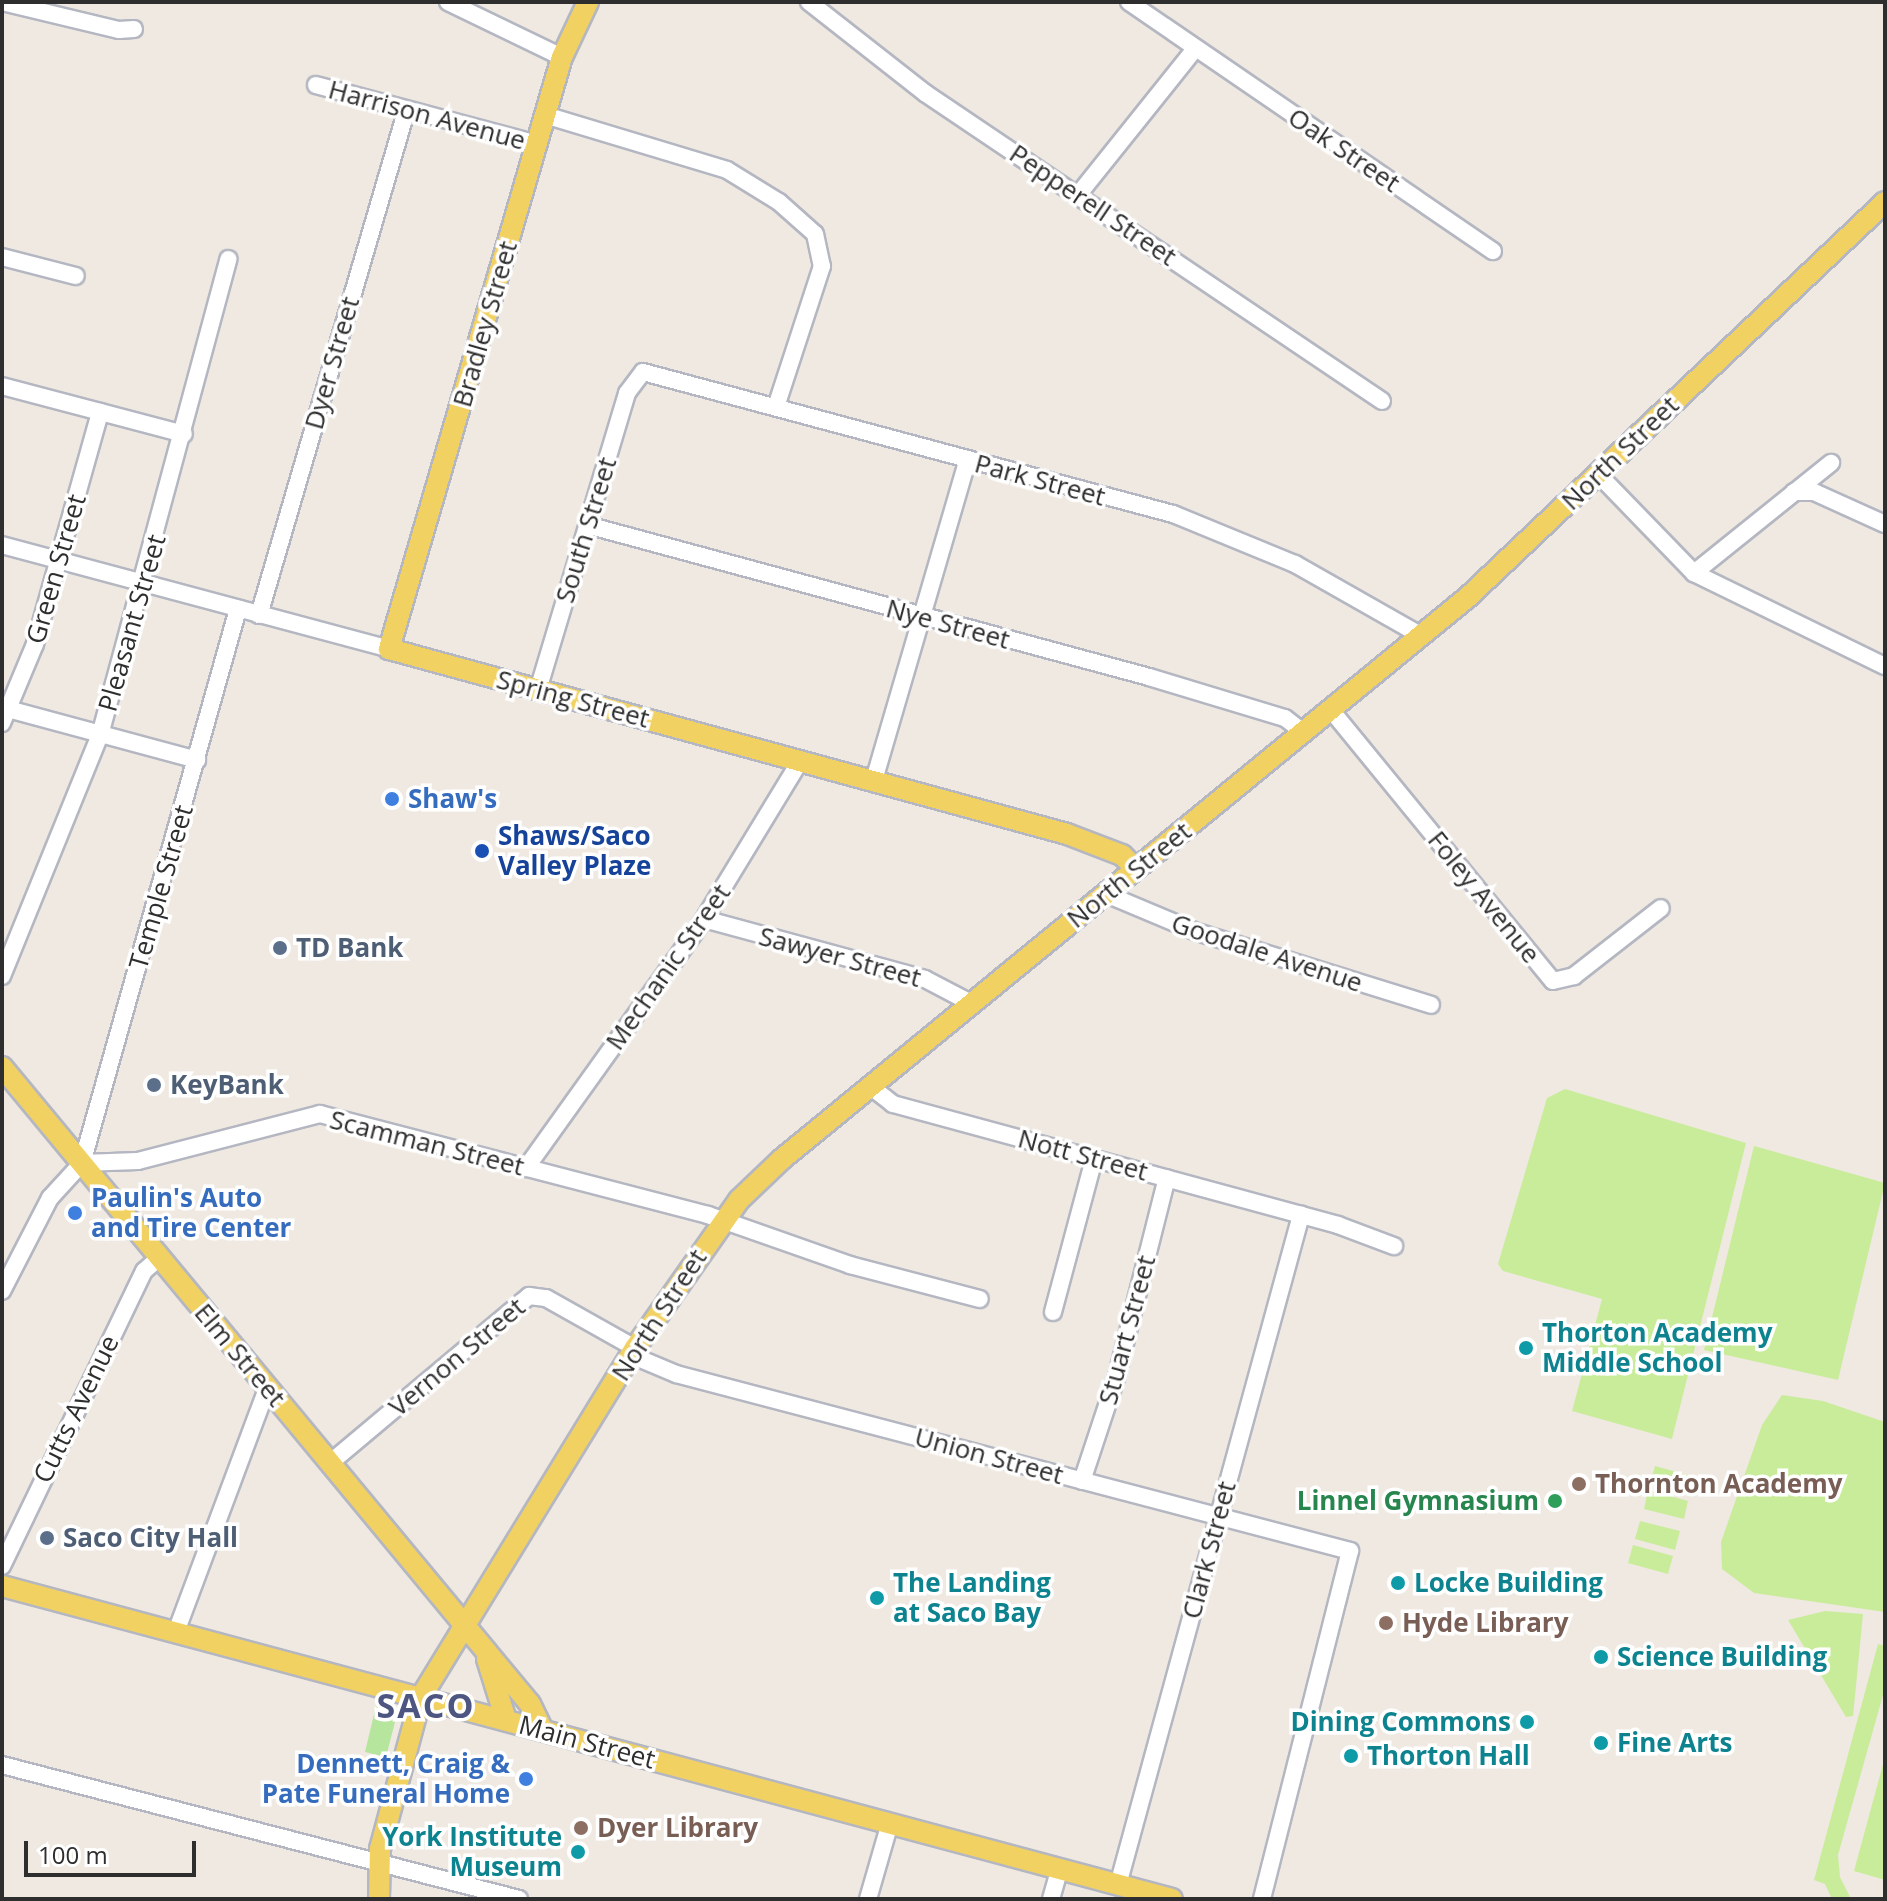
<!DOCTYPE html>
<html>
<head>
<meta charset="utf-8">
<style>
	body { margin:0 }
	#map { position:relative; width:1887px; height:1901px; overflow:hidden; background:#efe9e1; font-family:"Open Sans",sans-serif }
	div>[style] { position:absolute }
	.green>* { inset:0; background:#b6e59e }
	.pitch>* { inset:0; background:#c9ec9a }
	.roads { filter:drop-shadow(2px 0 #b4b7c1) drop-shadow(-2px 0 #b4b7c1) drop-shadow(0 2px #b4b7c1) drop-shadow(0 -2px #b4b7c1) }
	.minor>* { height:16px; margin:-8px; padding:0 8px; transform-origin:8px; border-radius:8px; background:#fff }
	.major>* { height:20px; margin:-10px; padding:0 10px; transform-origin:10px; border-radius:10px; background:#f2d163 }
	.dots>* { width:22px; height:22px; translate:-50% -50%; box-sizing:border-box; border:4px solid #fff; border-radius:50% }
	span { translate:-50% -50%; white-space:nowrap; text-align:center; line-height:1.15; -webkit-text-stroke:7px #fff; paint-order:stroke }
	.street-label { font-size:26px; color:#2e2e2e }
	.shop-label { font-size:26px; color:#366cbe; font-weight:700 }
	.left { translate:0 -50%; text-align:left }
	.right { translate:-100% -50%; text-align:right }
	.transit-label { font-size:26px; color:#164399; font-weight:700 }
	.service-label { font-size:26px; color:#4e5e75; font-weight:700 }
	.culture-label { font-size:26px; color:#0d838f; font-weight:700 }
	.education-label { font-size:26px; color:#785e54; font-weight:700 }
	.leisure-label { font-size:26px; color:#27864d; font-weight:700 }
	.district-label { font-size:34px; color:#4d5680; font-weight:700; letter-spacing:2px }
	.frame { position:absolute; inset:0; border:4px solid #2e2e2e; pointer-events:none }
	.scale { position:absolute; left:24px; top:1841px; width:172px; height:36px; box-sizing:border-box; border:4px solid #2e2e2e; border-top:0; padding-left:10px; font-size:24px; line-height:28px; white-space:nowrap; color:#2e2e2e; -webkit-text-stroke:6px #fff; paint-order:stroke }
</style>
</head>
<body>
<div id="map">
	<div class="green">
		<i style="clip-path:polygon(376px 1706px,396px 1718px,386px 1757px,365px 1752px)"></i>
	</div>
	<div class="pitch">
		<i style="clip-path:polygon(1565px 1089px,1746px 1143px,1672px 1439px,1572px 1411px,1602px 1299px,1503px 1271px,1498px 1264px,1547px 1098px)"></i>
		<i style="clip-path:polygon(1754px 1146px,1885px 1183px,1838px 1380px,1704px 1350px)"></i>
		<i style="clip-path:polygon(1782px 1395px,1823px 1401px,1885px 1422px,1885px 1612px,1754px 1593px,1722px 1569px,1721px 1542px,1762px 1425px)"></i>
		<i style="clip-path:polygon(1655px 1466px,1695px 1477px,1690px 1495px,1650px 1484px)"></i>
		<i style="clip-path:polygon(1648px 1490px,1688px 1501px,1684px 1519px,1644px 1509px)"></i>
		<i style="clip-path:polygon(1640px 1521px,1680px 1531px,1675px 1550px,1635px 1539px)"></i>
		<i style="clip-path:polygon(1633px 1545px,1673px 1556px,1668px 1574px,1628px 1563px)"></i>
		<i style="clip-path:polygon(1825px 1611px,1863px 1614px,1853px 1716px,1846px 1717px,1788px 1620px)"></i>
		<i style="clip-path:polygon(1878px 1644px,1885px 1646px,1885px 1688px,1838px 1855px,1840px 1877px,1851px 1899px,1832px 1899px,1825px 1884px,1814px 1880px)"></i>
		<i style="clip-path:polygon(1885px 1757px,1885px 1880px,1854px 1871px)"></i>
	</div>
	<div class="roads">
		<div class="minor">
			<i style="left:2px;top:2px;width:120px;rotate:13.5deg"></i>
			<i style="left:119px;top:30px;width:15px;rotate:-4deg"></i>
			<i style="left:448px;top:2px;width:127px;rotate:25.8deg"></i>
			<i style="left:809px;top:2px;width:147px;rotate:38.1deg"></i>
			<i style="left:925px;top:93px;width:551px;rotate:33.98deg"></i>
			<i style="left:1129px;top:2px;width:441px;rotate:34.4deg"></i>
			<i style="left:316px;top:85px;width:229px;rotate:14.9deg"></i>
			<i style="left:545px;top:115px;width:190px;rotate:16.8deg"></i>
			<i style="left:727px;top:170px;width:61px;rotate:31.6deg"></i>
			<i style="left:779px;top:202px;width:48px;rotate:41.6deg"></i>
			<i style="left:815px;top:234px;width:33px;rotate:78deg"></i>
			<i style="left:822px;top:266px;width:148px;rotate:108.1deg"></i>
			<i style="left:1078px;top:195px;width:186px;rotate:-51.3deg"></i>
			<i style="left:2px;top:257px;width:76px;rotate:14.4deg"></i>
			<i style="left:2px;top:386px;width:188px;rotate:14.8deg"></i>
			<i style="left:1598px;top:474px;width:138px;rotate:45.9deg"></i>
			<i style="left:1694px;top:573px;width:212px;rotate:26deg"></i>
			<i style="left:1794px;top:492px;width:20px"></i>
			<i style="left:1814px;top:492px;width:78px;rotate:24.3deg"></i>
			<i style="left:587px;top:525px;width:582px;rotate:15.13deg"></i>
			<i style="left:1149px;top:677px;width:142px;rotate:16.8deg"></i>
			<i style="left:1285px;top:718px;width:24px;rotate:38deg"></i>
			<i style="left:2px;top:545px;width:401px;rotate:15deg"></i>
			<i style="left:1694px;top:573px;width:176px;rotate:-38.8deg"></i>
			<i style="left:259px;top:615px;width:524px;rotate:-73.71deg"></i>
			<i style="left:538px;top:690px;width:310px;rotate:-73.3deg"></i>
			<i style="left:627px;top:393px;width:26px;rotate:-53deg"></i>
			<i style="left:643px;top:372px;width:549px;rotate:15deg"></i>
			<i style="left:1173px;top:514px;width:132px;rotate:22.3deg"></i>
			<i style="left:1295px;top:564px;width:146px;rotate:29.6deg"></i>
			<i style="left:8px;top:709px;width:196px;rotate:15.1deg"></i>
			<i style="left:1331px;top:710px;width:350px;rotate:50.7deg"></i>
			<i style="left:1553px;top:981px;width:22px;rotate:-13deg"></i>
			<i style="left:1574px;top:976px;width:110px;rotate:-38deg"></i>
			<i style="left:2px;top:723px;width:86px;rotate:-67.3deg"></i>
			<i style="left:35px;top:644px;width:241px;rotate:-74.3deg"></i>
			<i style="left:874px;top:780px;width:332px;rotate:-73.7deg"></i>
			<i style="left:1106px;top:894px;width:99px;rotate:22.7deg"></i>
			<i style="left:1197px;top:932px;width:245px;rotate:17.3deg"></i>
			<i style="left:704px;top:919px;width:229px;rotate:15.2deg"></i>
			<i style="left:925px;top:979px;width:52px;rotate:27.6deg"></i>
			<i style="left:2px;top:976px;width:260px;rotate:-67.9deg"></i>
			<i style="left:100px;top:735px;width:493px;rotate:-74.9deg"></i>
			<i style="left:870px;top:1086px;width:29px;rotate:38deg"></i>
			<i style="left:893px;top:1104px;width:461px;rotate:15.2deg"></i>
			<i style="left:1338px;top:1225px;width:60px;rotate:20.6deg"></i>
			<i style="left:82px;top:1163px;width:56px;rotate:-2deg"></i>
			<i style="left:138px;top:1161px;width:188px;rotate:-14.5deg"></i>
			<i style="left:320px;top:1114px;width:401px;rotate:14.6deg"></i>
			<i style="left:708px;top:1215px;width:151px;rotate:19.4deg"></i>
			<i style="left:850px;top:1265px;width:134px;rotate:14.7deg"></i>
			<i style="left:82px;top:1163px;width:576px;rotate:-74.27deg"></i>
			<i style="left:526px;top:1168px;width:306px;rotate:-54.4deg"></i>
			<i style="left:704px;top:919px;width:185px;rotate:-58.7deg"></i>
			<i style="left:2px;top:1291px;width:105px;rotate:-62.7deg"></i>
			<i style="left:50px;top:1198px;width:47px;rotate:-47.6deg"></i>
			<i style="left:1053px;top:1312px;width:158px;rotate:-75deg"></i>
			<i style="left:631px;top:1355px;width:49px;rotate:22.9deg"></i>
			<i style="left:676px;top:1374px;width:697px;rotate:14.71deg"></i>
			<i style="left:1350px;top:1551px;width:359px;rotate:104.2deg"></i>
			<i style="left:330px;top:1463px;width:260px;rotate:-40deg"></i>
			<i style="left:529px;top:1296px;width:17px;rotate:7deg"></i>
			<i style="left:546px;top:1298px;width:102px;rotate:29.3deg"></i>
			<i style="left:1082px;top:1481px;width:112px;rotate:-71.7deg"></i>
			<i style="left:1117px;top:1375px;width:203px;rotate:-75.8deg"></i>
			<i style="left:2px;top:1566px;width:327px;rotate:-64.3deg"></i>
			<i style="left:144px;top:1271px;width:20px;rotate:-41deg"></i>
			<i style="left:176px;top:1632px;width:260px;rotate:-69.5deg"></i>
			<i style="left:2px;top:1765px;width:534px;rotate:14.53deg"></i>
			<i style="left:1118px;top:1885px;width:695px;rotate:-74.72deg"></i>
			<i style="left:868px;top:1899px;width:79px;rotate:-73.9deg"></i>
			<i style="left:1051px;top:1899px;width:32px;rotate:-74deg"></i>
		</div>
		<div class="major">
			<i style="left:588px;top:2px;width:61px;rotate:115.3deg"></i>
			<i style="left:562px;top:57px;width:617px;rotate:106.29deg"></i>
			<i style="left:389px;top:649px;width:703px;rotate:15.26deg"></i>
			<i style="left:1067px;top:834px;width:59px;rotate:20.9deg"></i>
			<i style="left:1122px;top:855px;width:20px;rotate:45deg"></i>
			<i style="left:2px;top:1067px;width:827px;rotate:50.35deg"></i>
			<i style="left:530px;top:1704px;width:28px;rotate:64deg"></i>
			<i style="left:2px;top:1586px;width:1211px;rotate:14.98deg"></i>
			<i style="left:487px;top:1659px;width:64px;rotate:72.7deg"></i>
			<i style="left:379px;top:1899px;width:50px;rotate:-88.9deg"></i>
			<i style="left:380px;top:1849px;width:157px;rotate:-74.9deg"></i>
			<i style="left:421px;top:1697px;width:409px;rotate:-58.5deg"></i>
			<i style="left:635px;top:1348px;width:181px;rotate:-54.9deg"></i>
			<i style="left:739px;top:1200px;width:59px;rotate:-43.6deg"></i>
			<i style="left:782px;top:1159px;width:888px;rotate:-39.33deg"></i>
			<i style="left:1469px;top:596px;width:573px;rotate:-43.44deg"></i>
		</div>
	</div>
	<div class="dots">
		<i style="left:392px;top:799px;background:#3f7fe0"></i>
		<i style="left:482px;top:851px;background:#1a4fb4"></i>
		<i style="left:280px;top:948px;background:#5c6f8a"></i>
		<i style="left:154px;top:1085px;background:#5c6f8a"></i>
		<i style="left:75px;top:1213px;background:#3f7fe0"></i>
		<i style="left:1526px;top:1348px;background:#0f9aa8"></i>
		<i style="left:1579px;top:1484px;background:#8d6e63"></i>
		<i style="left:1555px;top:1501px;background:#2e9e5b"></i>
		<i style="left:47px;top:1538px;background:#5c6f8a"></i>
		<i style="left:1398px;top:1583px;background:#0f9aa8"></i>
		<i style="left:877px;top:1598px;background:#0f9aa8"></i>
		<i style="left:1386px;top:1623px;background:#8d6e63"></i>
		<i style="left:1601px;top:1657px;background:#0f9aa8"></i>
		<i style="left:1527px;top:1722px;background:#0f9aa8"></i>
		<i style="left:1601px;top:1743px;background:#0f9aa8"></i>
		<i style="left:1351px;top:1756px;background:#0f9aa8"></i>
		<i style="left:526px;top:1779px;background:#3f7fe0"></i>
		<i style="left:581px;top:1828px;background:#8d6e63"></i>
		<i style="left:578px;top:1852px;background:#0f9aa8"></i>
	</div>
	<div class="street-label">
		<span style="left:427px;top:115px;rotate:15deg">Harrison Avenue</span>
		<span style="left:1344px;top:150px;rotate:34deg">Oak Street</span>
		<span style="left:1093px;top:205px;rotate:34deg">Pepperell Street</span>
		<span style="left:485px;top:324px;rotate:-74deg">Bradley Street</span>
		<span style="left:332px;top:363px;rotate:-74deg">Dyer Street</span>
		<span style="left:1620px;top:453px;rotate:-44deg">North Street</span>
		<span style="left:1040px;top:480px;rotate:15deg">Park Street</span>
		<span style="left:586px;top:530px;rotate:-73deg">South Street</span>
		<span style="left:56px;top:569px;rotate:-74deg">Green Street</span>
		<span style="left:132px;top:623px;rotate:-74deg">Pleasant Street</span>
		<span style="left:948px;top:624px;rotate:15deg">Nye Street</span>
		<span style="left:573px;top:699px;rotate:15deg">Spring Street</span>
		<span style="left:1129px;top:875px;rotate:-39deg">North Street</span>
		<span style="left:161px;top:887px;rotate:-74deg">Temple Street</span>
		<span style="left:1484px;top:897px;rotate:51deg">Foley Avenue</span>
		<span style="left:1267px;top:953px;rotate:18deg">Goodale Avenue</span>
		<span style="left:840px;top:957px;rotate:15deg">Sawyer Street</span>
		<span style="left:668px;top:967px;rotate:-55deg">Mechanic Street</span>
		<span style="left:427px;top:1143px;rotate:14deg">Scamman Street</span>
		<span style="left:1083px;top:1155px;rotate:15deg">Nott Street</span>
		<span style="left:659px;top:1315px;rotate:-57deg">North Street</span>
		<span style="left:1127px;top:1330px;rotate:-75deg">Stuart Street</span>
		<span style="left:240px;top:1355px;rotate:50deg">Elm Street</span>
		<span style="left:457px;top:1357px;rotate:-40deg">Vernon Street</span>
		<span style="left:76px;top:1409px;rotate:-64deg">Cutts Avenue</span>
		<span style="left:989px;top:1456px;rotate:15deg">Union Street</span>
		<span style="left:1209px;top:1550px;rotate:-75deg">Clark Street</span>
		<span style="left:587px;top:1742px;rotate:15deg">Main Street</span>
	</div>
	<div class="shop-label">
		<span class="left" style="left:408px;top:799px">Shaw's</span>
		<span class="left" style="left:91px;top:1213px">Paulin's Auto<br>and Tire Center</span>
		<span class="right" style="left:510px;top:1779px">Dennett, Craig &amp;<br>Pate Funeral Home</span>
	</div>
	<div class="transit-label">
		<span class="left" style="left:498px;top:851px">Shaws/Saco<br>Valley Plaze</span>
	</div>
	<div class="service-label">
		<span class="left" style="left:296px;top:948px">TD Bank</span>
		<span class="left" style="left:170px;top:1085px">KeyBank</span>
		<span class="left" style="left:63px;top:1538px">Saco City Hall</span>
	</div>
	<div class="culture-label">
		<span class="left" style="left:1542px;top:1348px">Thorton Academy<br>Middle School</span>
		<span class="left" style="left:893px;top:1598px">The Landing<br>at Saco Bay</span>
		<span class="left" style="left:1414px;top:1583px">Locke Building</span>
		<span class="left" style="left:1617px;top:1657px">Science Building</span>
		<span class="right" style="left:1511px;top:1722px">Dining Commons</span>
		<span class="left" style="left:1617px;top:1743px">Fine Arts</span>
		<span class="left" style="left:1367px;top:1756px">Thorton Hall</span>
		<span class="right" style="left:562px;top:1852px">York Institute<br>Museum</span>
	</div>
	<div class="education-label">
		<span class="left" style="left:1595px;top:1484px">Thornton Academy</span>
		<span class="left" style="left:1402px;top:1623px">Hyde Library</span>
		<span class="left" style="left:597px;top:1828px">Dyer Library</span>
	</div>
	<div class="leisure-label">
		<span class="right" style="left:1539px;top:1501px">Linnel Gymnasium</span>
	</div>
	<div class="district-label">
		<span style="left:426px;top:1706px">SACO</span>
	</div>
	<div class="frame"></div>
	<div class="scale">100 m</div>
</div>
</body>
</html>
